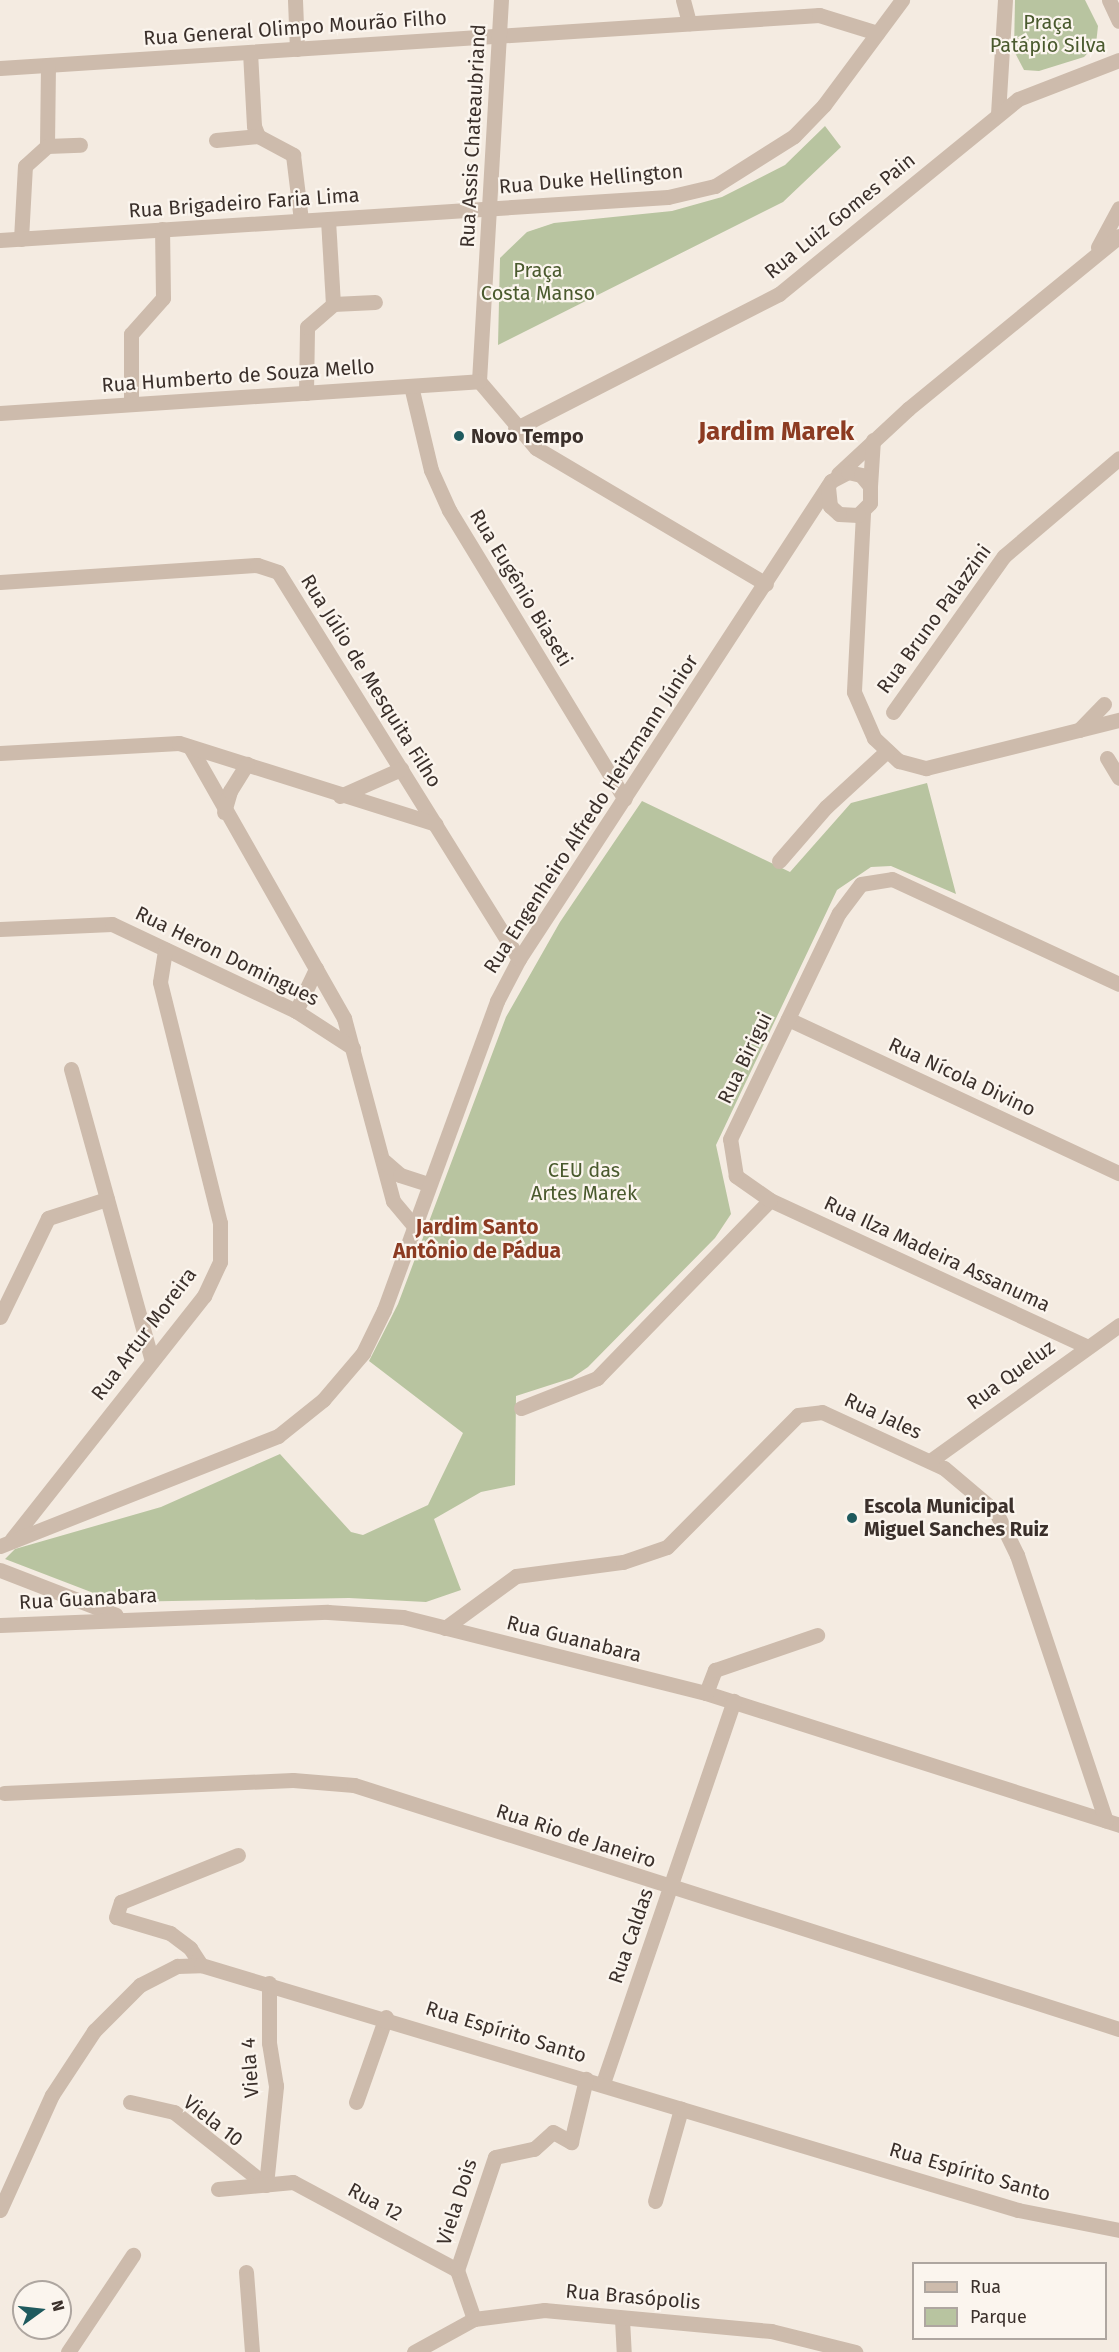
<!DOCTYPE html>
<html>
<head>
<meta charset="utf-8">
<style>
	body { margin:0 }
	#map { position:relative; width:1119px; height:2352px; overflow:hidden; background:#f4ebe1; font-family:"Fira Sans",sans-serif }
	div>[style] { position:absolute }
	.green>* { inset:0; background:#b8c4a0 }
	.minor>* { height:15px; margin:-7.5px; padding:0 7.5px; transform-origin:7.5px; border-radius:7.5px; background:#cdbbac }
	.dots>* { width:16px; height:16px; translate:-50% -50%; box-sizing:border-box; border:3px solid #fbf5ee; border-radius:50% }
	span { translate:-50% -50%; white-space:nowrap; text-align:center; line-height:1.15; -webkit-text-stroke:4.5px #fbf5ee; paint-order:stroke }
	.park-label { font-size:20px; color:#4a5a2e }
	.street-label { font-size:20px; color:#3b302b }
	.poi-label { font-size:20px; color:#3b302b; font-weight:700 }
	.left { translate:0 -50%; text-align:left }
	.neighbourhood-label { font-size:21px; color:#8c3b22; font-weight:700 }
	.district-label { font-size:26px; color:#8c3b22; font-weight:700 }
	.legend { position:absolute; left:912px; top:2262px; width:195px; height:78px; box-sizing:border-box; background:#fbf5ee; border:2px solid #aea6a0; margin:0; padding:8px 10px; list-style:none; font-size:18px; color:#3b302b }
	.legend li { display:flex; align-items:center; gap:12px; height:30px }
	.legend b { width:30px; border:2px solid #aea6a0 }
	.north { position:absolute; left:12px; top:2280px; width:60px; height:60px; box-sizing:border-box; background:#fbf5ee; border:2px solid #aea6a0; border-radius:50%; rotate:75deg; font-size:16px; font-weight:700; line-height:24px; text-align:center; color:#3b302b }
	.north::after { content:''; display:block; margin:auto; width:21px; height:27px; background:#1f5a5e; clip-path:polygon(50% 0,100% 100%,50% 72%,0 100%) }
</style>
</head>
<body>
<div id="map">
	<div class="green">
		<i style="clip-path:polygon(1015px 0,1085px 0,1098px 26px,1096px 44px,1084px 57px,1039px 71px,1024px 70px,1014px 51px)"></i>
		<i style="clip-path:polygon(825px 126px,841px 147px,783px 202px,498px 345px,500px 258px,527px 232px,554px 223px,672px 211px,722px 197px,785px 165px)"></i>
		<i style="clip-path:polygon(927px 783px,956px 894px,891px 866px,871px 867px,837px 890px,716px 1145px,731px 1214px,715px 1238px,588px 1367px,572px 1378px,516px 1396px,515px 1485px,481px 1492px,434px 1519px,461px 1590px,426px 1602px,349px 1598px,117px 1602px,5px 1559px,15px 1549px,161px 1507px,280px 1454px,351px 1532px,363px 1535px,428px 1505px,463px 1433px,369px 1361px,398px 1304px,506px 1017px,560px 922px,642px 801px,790px 872px,851px 803px)"></i>
	</div>
	<div class="minor">
		<i style="left:295px;top:0;width:49px;rotate:87.7deg"></i>
		<i style="left:683px;top:0;width:24px;rotate:75deg"></i>
		<i style="left:1109px;top:0;width:23px;rotate:65deg"></i>
		<i style="left:250px;top:52px;width:74px;rotate:86.9deg"></i>
		<i style="left:254px;top:126px;width:11px;rotate:68deg"></i>
		<i style="left:258px;top:136px;width:40px;rotate:28deg"></i>
		<i style="left:293px;top:155px;width:65px;rotate:83deg"></i>
		<i style="left:0;top:68px;width:821px;rotate:-3.7deg"></i>
		<i style="left:819px;top:15px;width:61px;rotate:17.2deg"></i>
		<i style="left:998px;top:114px;width:114px;rotate:-86.5deg"></i>
		<i style="left:216px;top:140px;width:42px;rotate:-5.4deg"></i>
		<i style="left:47px;top:146px;width:81px;rotate:-89.3deg"></i>
		<i style="left:21px;top:239px;width:73px;rotate:-86.9deg"></i>
		<i style="left:25px;top:166px;width:30px;rotate:-42deg"></i>
		<i style="left:47px;top:146px;width:33px;rotate:-2deg"></i>
		<i style="left:0;top:240px;width:669px;rotate:-3.68deg"></i>
		<i style="left:668px;top:197px;width:48px;rotate:-13.2deg"></i>
		<i style="left:715px;top:186px;width:93px;rotate:-32.3deg"></i>
		<i style="left:794px;top:136px;width:43px;rotate:-45.9deg"></i>
		<i style="left:824px;top:105px;width:131px;rotate:-53.4deg"></i>
		<i style="left:1098px;top:247px;width:44px;rotate:-61.7deg"></i>
		<i style="left:333px;top:304px;width:42px;rotate:-2.7deg"></i>
		<i style="left:479px;top:381px;width:382px;rotate:-86.7deg"></i>
		<i style="left:479px;top:381px;width:88px;rotate:49.6deg"></i>
		<i style="left:536px;top:448px;width:267px;rotate:30.6deg"></i>
		<i style="left:411px;top:386px;width:86px;rotate:76.6deg"></i>
		<i style="left:431px;top:470px;width:44px;rotate:65.8deg"></i>
		<i style="left:449px;top:510px;width:338px;rotate:58.7deg"></i>
		<i style="left:306px;top:393px;width:66px;rotate:-89.1deg"></i>
		<i style="left:307px;top:327px;width:35px;rotate:-41deg"></i>
		<i style="left:333px;top:304px;width:85px;rotate:-93.4deg"></i>
		<i style="left:131px;top:404px;width:70px;rotate:-90deg"></i>
		<i style="left:131px;top:334px;width:48px;rotate:-48.4deg"></i>
		<i style="left:163px;top:298px;width:69px;rotate:-90.8deg"></i>
		<i style="left:0;top:413px;width:480px;rotate:-3.8deg"></i>
		<i style="left:515px;top:429px;width:297px;rotate:-27.1deg"></i>
		<i style="left:779px;top:294px;width:308px;rotate:-39.2deg"></i>
		<i style="left:1018px;top:99px;width:108px;rotate:-21.1deg"></i>
		<i style="left:838px;top:474px;width:96px;rotate:-42.9deg"></i>
		<i style="left:908px;top:409px;width:273px;rotate:-39.3deg"></i>
		<i style="left:870px;top:486px;width:46px;rotate:-86.3deg"></i>
		<i style="left:863px;top:513px;width:179px;rotate:92.9deg"></i>
		<i style="left:854px;top:692px;width:50px;rotate:66.5deg"></i>
		<i style="left:874px;top:738px;width:34px;rotate:43deg"></i>
		<i style="left:899px;top:761px;width:28px;rotate:15deg"></i>
		<i style="left:926px;top:768px;width:199px;rotate:-14deg"></i>
		<i style="left:0;top:582px;width:258px;rotate:-3.8deg"></i>
		<i style="left:257px;top:565px;width:22px;rotate:18deg"></i>
		<i style="left:278px;top:572px;width:456px;rotate:58.1deg"></i>
		<i style="left:893px;top:712px;width:191px;rotate:-54.6deg"></i>
		<i style="left:1004px;top:556px;width:151px;rotate:-40.4deg"></i>
		<i style="left:1079px;top:730px;width:36px;rotate:-46deg"></i>
		<i style="left:190px;top:747px;width:312px;rotate:60.4deg"></i>
		<i style="left:344px;top:1018px;width:189px;rotate:75deg"></i>
		<i style="left:393px;top:1201px;width:33px;rotate:50deg"></i>
		<i style="left:0;top:753px;width:179px;rotate:-3.2deg"></i>
		<i style="left:179px;top:743px;width:269px;rotate:17.5deg"></i>
		<i style="left:1107px;top:758px;width:23px;rotate:59deg"></i>
		<i style="left:340px;top:796px;width:67px;rotate:-23.9deg"></i>
		<i style="left:224px;top:812px;width:22px;rotate:-74deg"></i>
		<i style="left:230px;top:791px;width:32px;rotate:-58deg"></i>
		<i style="left:779px;top:861px;width:72px;rotate:-49deg"></i>
		<i style="left:826px;top:807px;width:83px;rotate:-42.6deg"></i>
		<i style="left:0;top:929px;width:112px;rotate:-2.6deg"></i>
		<i style="left:112px;top:924px;width:204px;rotate:25.3deg"></i>
		<i style="left:296px;top:1011px;width:68px;rotate:33deg"></i>
		<i style="left:296px;top:1011px;width:47px;rotate:-64.5deg"></i>
		<i style="left:788px;top:1019px;width:365px;rotate:25deg"></i>
		<i style="left:71px;top:1069px;width:303px;rotate:74.5deg"></i>
		<i style="left:384px;top:1161px;width:21px;rotate:41deg"></i>
		<i style="left:400px;top:1175px;width:29px;rotate:18deg"></i>
		<i style="left:770px;top:1200px;width:348px;rotate:24.8deg"></i>
		<i style="left:0;top:1317px;width:110px;rotate:-64.1deg"></i>
		<i style="left:48px;top:1218px;width:62px;rotate:-17.9deg"></i>
		<i style="left:521px;top:1408px;width:82px;rotate:-21.5deg"></i>
		<i style="left:597px;top:1378px;width:248px;rotate:-45.8deg"></i>
		<i style="left:770px;top:1200px;width:42px;rotate:-144.8deg"></i>
		<i style="left:736px;top:1176px;width:37px;rotate:-99deg"></i>
		<i style="left:730px;top:1139px;width:251px;rotate:-64.3deg"></i>
		<i style="left:839px;top:913px;width:36px;rotate:-53deg"></i>
		<i style="left:861px;top:884px;width:31px;rotate:-9deg"></i>
		<i style="left:892px;top:879px;width:250px;rotate:24.8deg"></i>
		<i style="left:930px;top:1461px;width:233px;rotate:-35.7deg"></i>
		<i style="left:12px;top:1539px;width:310px;rotate:-51.7deg"></i>
		<i style="left:204px;top:1296px;width:38px;rotate:-65deg"></i>
		<i style="left:220px;top:1262px;width:39px;rotate:-90deg"></i>
		<i style="left:220px;top:1223px;width:248px;rotate:-104deg"></i>
		<i style="left:160px;top:982px;width:33px;rotate:-81deg"></i>
		<i style="left:0;top:1546px;width:299px;rotate:-21.6deg"></i>
		<i style="left:278px;top:1436px;width:58px;rotate:-38.7deg"></i>
		<i style="left:323px;top:1400px;width:62px;rotate:-49.6deg"></i>
		<i style="left:363px;top:1353px;width:48px;rotate:-64deg"></i>
		<i style="left:384px;top:1310px;width:329px;rotate:-69.9deg"></i>
		<i style="left:497px;top:1001px;width:47px;rotate:-62.4deg"></i>
		<i style="left:519px;top:959px;width:571px;rotate:-56.87deg"></i>
		<i style="left:831px;top:481px;width:19px;rotate:-28deg"></i>
		<i style="left:848px;top:472px;width:13px;rotate:13deg"></i>
		<i style="left:861px;top:475px;width:14px;rotate:51deg"></i>
		<i style="left:870px;top:486px;width:17px;rotate:90deg"></i>
		<i style="left:870px;top:503px;width:17px;rotate:135deg"></i>
		<i style="left:858px;top:515px;width:19px;rotate:-177deg"></i>
		<i style="left:839px;top:514px;width:12px;rotate:-138deg"></i>
		<i style="left:830px;top:506px;width:20px;rotate:-96deg"></i>
		<i style="left:0;top:1570px;width:124px;rotate:21.2deg"></i>
		<i style="left:0;top:1625px;width:328px;rotate:-2.3deg"></i>
		<i style="left:328px;top:1612px;width:75px;rotate:3.8deg"></i>
		<i style="left:403px;top:1617px;width:312px;rotate:14.1deg"></i>
		<i style="left:706px;top:1693px;width:434px;rotate:17.7deg"></i>
		<i style="left:445px;top:1628px;width:88px;rotate:-36.2deg"></i>
		<i style="left:516px;top:1576px;width:108px;rotate:-7.5deg"></i>
		<i style="left:623px;top:1562px;width:46px;rotate:-18.8deg"></i>
		<i style="left:667px;top:1547px;width:186px;rotate:-45.2deg"></i>
		<i style="left:798px;top:1415px;width:24px;rotate:-7deg"></i>
		<i style="left:822px;top:1412px;width:134px;rotate:24.7deg"></i>
		<i style="left:944px;top:1468px;width:68px;rotate:40.2deg"></i>
		<i style="left:996px;top:1512px;width:48px;rotate:64deg"></i>
		<i style="left:1017px;top:1555px;width:280px;rotate:71.5deg"></i>
		<i style="left:706px;top:1693px;width:25px;rotate:-69deg"></i>
		<i style="left:715px;top:1670px;width:108px;rotate:-18.9deg"></i>
		<i style="left:4px;top:1793px;width:289px;rotate:-2.6deg"></i>
		<i style="left:293px;top:1780px;width:61px;rotate:4.7deg"></i>
		<i style="left:354px;top:1785px;width:803px;rotate:17.69deg"></i>
		<i style="left:201px;top:1965px;width:20px;rotate:-123deg"></i>
		<i style="left:190px;top:1948px;width:25px;rotate:-143deg"></i>
		<i style="left:170px;top:1933px;width:56px;rotate:-163.5deg"></i>
		<i style="left:116px;top:1917px;width:16px;rotate:-72deg"></i>
		<i style="left:121px;top:1902px;width:126px;rotate:-21.9deg"></i>
		<i style="left:603px;top:2083px;width:404px;rotate:-71.1deg"></i>
		<i style="left:130px;top:2102px;width:45px;rotate:12.8deg"></i>
		<i style="left:174px;top:2112px;width:117px;rotate:38.4deg"></i>
		<i style="left:266px;top:2185px;width:100px;rotate:-84.2deg"></i>
		<i style="left:276px;top:2086px;width:44px;rotate:-99.2deg"></i>
		<i style="left:269px;top:2043px;width:60px;rotate:-90deg"></i>
		<i style="left:356px;top:2102px;width:90px;rotate:-70.6deg"></i>
		<i style="left:218px;top:2189px;width:75px;rotate:-5.3deg"></i>
		<i style="left:293px;top:2182px;width:186px;rotate:28.2deg"></i>
		<i style="left:457px;top:2270px;width:52px;rotate:70.9deg"></i>
		<i style="left:655px;top:2201px;width:96px;rotate:-74.2deg"></i>
		<i style="left:0;top:2210px;width:126px;rotate:-65.7deg"></i>
		<i style="left:52px;top:2095px;width:77px;rotate:-56.7deg"></i>
		<i style="left:94px;top:2031px;width:65px;rotate:-45deg"></i>
		<i style="left:140px;top:1985px;width:42px;rotate:-27.2deg"></i>
		<i style="left:177px;top:1966px;width:24px;rotate:-2deg"></i>
		<i style="left:201px;top:1965px;width:853px;rotate:16.69deg"></i>
		<i style="left:1018px;top:2210px;width:103px;rotate:11.2deg"></i>
		<i style="left:457px;top:2270px;width:119px;rotate:-71.4deg"></i>
		<i style="left:495px;top:2157px;width:40px;rotate:-12deg"></i>
		<i style="left:534px;top:2149px;width:25px;rotate:-42deg"></i>
		<i style="left:553px;top:2132px;width:21px;rotate:29deg"></i>
		<i style="left:571px;top:2142px;width:65px;rotate:-76.6deg"></i>
		<i style="left:246px;top:2272px;width:80px;rotate:85.7deg"></i>
		<i style="left:622px;top:2319px;width:33px;rotate:87deg"></i>
		<i style="left:68px;top:2352px;width:117px;rotate:-56.2deg"></i>
		<i style="left:414px;top:2352px;width:68px;rotate:-28.8deg"></i>
		<i style="left:474px;top:2319px;width:71px;rotate:-7.3deg"></i>
		<i style="left:544px;top:2310px;width:228px;rotate:5.3deg"></i>
		<i style="left:771px;top:2331px;width:87px;rotate:14deg"></i>
	</div>
	<div class="dots">
		<i style="left:459px;top:436px;background:#1f5a5e"></i>
		<i style="left:852px;top:1518px;background:#1f5a5e"></i>
	</div>
	<div class="park-label">
		<span style="left:1048px;top:34px">Praça<br>Patápio Silva</span>
		<span style="left:538px;top:282px">Praça<br>Costa Manso</span>
		<span style="left:584px;top:1182px">CEU das<br>Artes Marek</span>
	</div>
	<div class="street-label">
		<span style="left:295px;top:28px;rotate:-4deg">Rua General Olimpo Mourão Filho</span>
		<span style="left:473px;top:136px;rotate:-87deg">Rua Assis Chateaubriand</span>
		<span style="left:591px;top:179px;rotate:-5deg">Rua Duke Hellington</span>
		<span style="left:244px;top:203px;rotate:-4deg">Rua Brigadeiro Faria Lima</span>
		<span style="left:840px;top:216px;rotate:-39deg">Rua Luiz Gomes Pain</span>
		<span style="left:238px;top:376px;rotate:-4deg">Rua Humberto de Souza Mello</span>
		<span style="left:521px;top:588px;rotate:59deg">Rua Eugênio Biaseti</span>
		<span style="left:934px;top:619px;rotate:-54deg">Rua Bruno Palazzini</span>
		<span style="left:371px;top:681px;rotate:58deg">Rua Júlio de Mesquita Filho</span>
		<span style="left:591px;top:814px;rotate:-57deg">Rua Engenheiro Alfredo Heitzmann Júnior</span>
		<span style="left:227px;top:956px;rotate:26deg">Rua Heron Domingues</span>
		<span style="left:745px;top:1058px;rotate:-64deg">Rua Birigui</span>
		<span style="left:962px;top:1077px;rotate:25deg">Rua Nícola Divino</span>
		<span style="left:937px;top:1254px;rotate:25deg">Rua Ilza Madeira Assanuma</span>
		<span style="left:144px;top:1334px;rotate:-53deg">Rua Artur Moreira</span>
		<span style="left:1011px;top:1375px;rotate:-36deg">Rua Queluz</span>
		<span style="left:883px;top:1416px;rotate:25deg">Rua Jales</span>
		<span style="left:88px;top:1599px;rotate:-3deg">Rua Guanabara</span>
		<span style="left:574px;top:1639px;rotate:14deg">Rua Guanabara</span>
		<span style="left:576px;top:1836px;rotate:18deg">Rua Rio de Janeiro</span>
		<span style="left:631px;top:1936px;rotate:-71deg">Rua Caldas</span>
		<span style="left:506px;top:2032px;rotate:17deg">Rua Espírito Santo</span>
		<span style="left:250px;top:2068px;rotate:-94deg">Viela 4</span>
		<span style="left:213px;top:2121px;rotate:38deg">Viela 10</span>
		<span style="left:970px;top:2172px;rotate:16deg">Rua Espírito Santo</span>
		<span style="left:375px;top:2202px;rotate:28deg">Rua 12</span>
		<span style="left:457px;top:2202px;rotate:-72deg">Viela Dois</span>
		<span style="left:633px;top:2297px;rotate:5deg">Rua Brasópolis</span>
	</div>
	<div class="poi-label">
		<span class="left" style="left:471px;top:436px">Novo Tempo</span>
		<span class="left" style="left:864px;top:1518px">Escola Municipal<br>Miguel Sanches Ruiz</span>
	</div>
	<div class="neighbourhood-label">
		<span style="left:477px;top:1239px">Jardim Santo<br>Antônio de Pádua</span>
	</div>
	<div class="district-label">
		<span style="left:776px;top:432px">Jardim Marek</span>
	</div>
	<ul class="legend">
	<li><b style="height:8px;background:#cdbbac"></b>Rua</li>
	<li><b style="height:16px;background:#b8c4a0"></b>Parque</li>
	</ul>
	<div class="north">N</div>
</div>
</body>
</html>
